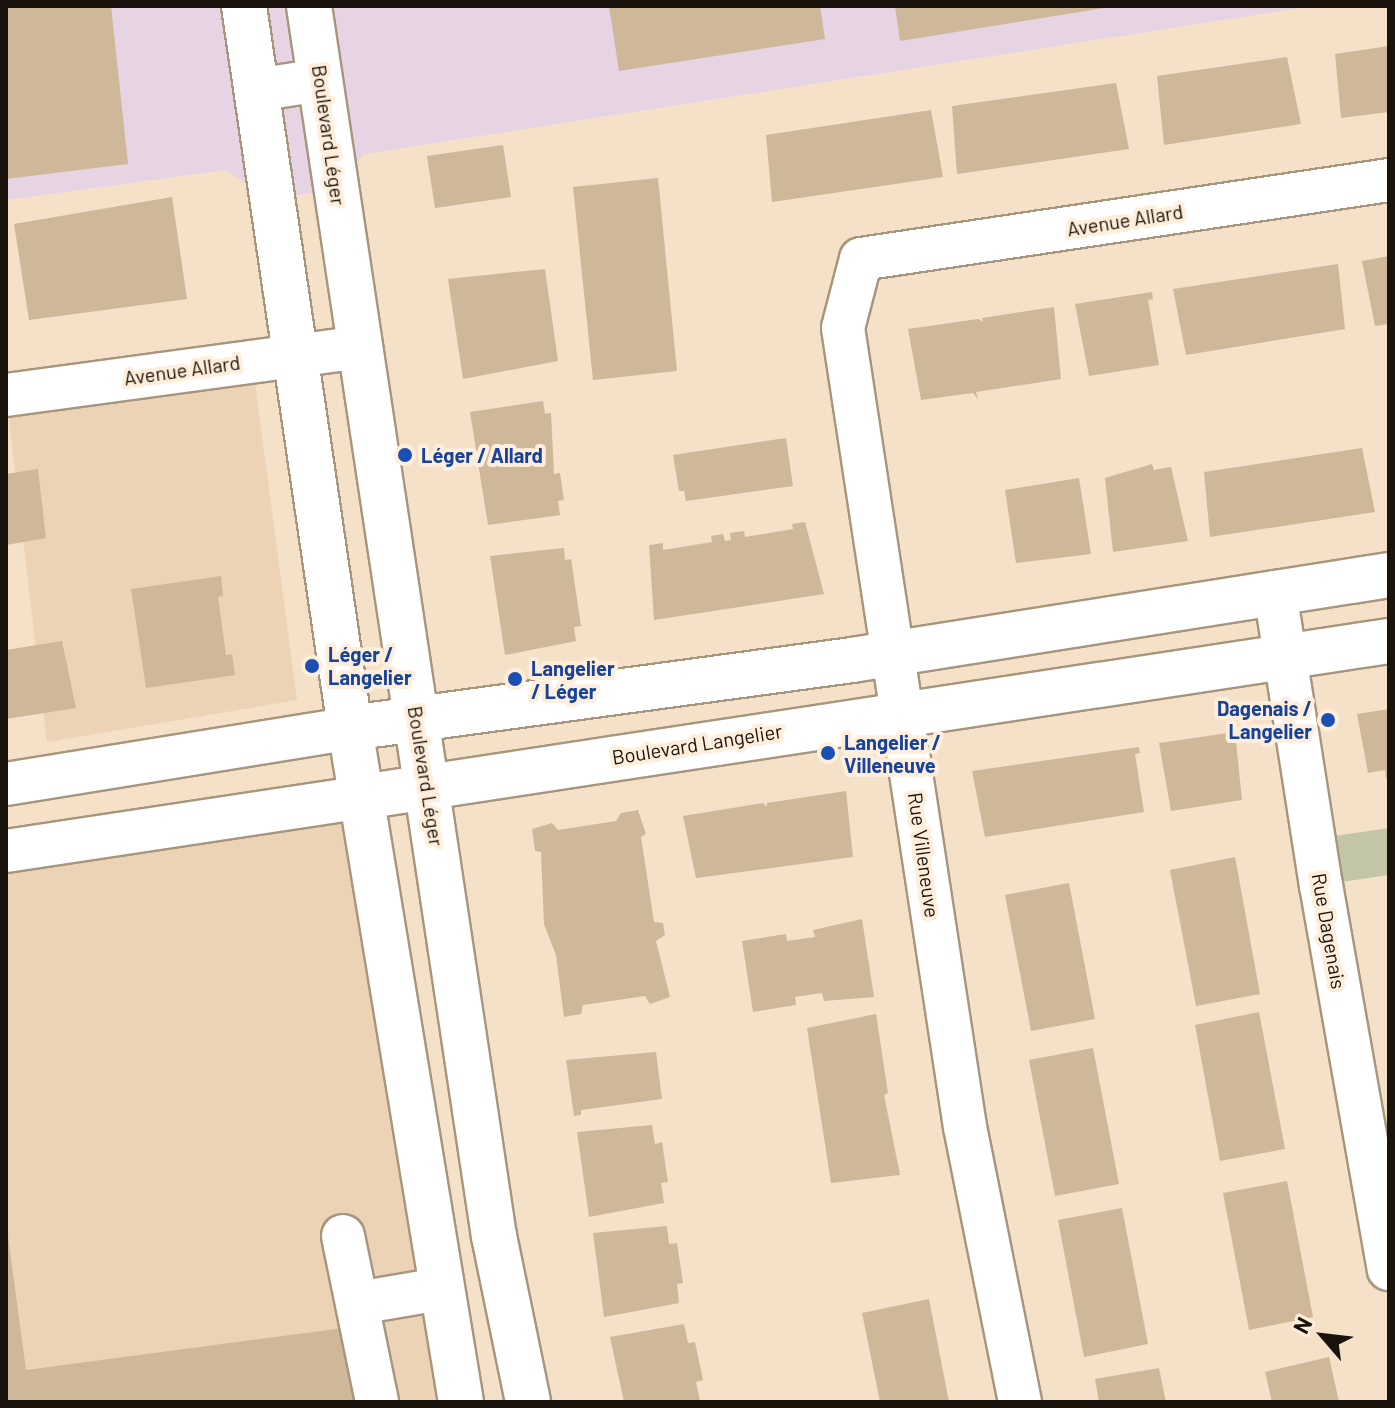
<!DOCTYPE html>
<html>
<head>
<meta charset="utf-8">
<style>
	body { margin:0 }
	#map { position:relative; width:1395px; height:1408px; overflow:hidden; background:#f4e1c8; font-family:Barlow,sans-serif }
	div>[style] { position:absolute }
	.built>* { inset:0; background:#ecd3b5 }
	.industrial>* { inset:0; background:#e6d3e4 }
	.green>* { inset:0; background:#c2c6a7 }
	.building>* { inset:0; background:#cfb79a }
	.roads { filter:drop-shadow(2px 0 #a7957e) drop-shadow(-2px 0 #a7957e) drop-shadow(0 2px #a7957e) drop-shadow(0 -2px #a7957e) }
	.minor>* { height:42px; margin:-21px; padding:0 21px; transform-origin:21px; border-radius:21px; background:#fff }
	.major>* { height:44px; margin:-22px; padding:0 22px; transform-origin:22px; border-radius:22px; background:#fff }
	.dots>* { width:22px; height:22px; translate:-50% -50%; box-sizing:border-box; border:4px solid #feeedb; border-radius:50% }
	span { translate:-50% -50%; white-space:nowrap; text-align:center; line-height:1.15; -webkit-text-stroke:8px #feeedb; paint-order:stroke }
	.street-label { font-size:20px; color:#1a130b }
	.transit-label { font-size:20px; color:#164399; font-weight:700 }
	.left { translate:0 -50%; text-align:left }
	.right { translate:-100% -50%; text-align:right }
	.frame { position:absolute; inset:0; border:8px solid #1a130b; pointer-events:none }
	.north { position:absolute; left:1283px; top:1296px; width:80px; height:80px; -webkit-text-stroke:6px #feeedb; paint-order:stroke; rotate:298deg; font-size:22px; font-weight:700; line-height:32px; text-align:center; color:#1a130b }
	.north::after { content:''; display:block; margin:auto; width:28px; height:36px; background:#1a130b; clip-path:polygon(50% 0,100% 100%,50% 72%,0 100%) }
</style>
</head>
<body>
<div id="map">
	<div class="built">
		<i style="clip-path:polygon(252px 361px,297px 700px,47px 742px,6px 395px)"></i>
		<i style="clip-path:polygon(362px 797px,464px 1402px,6px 1402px,6px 851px)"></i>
	</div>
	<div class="industrial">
		<i style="clip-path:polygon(6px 6px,1312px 6px,364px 154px,337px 188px,273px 200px,225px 170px,6px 200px)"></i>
	</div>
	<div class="green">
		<i style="clip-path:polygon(1389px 828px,1389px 875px,1321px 885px,1314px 839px)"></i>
	</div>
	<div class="building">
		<i style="clip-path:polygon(6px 6px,111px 6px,128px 164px,6px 179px)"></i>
		<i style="clip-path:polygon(609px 6px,820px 6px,825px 39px,619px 71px)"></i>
		<i style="clip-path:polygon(895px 6px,1104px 6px,1104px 8px,900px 41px)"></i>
		<i style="clip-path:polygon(1389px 46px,1389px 112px,1341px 118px,1335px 54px)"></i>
		<i style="clip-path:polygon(1287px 57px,1301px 124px,1164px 145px,1157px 76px)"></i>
		<i style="clip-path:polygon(1116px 83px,1129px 149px,957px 174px,952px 106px)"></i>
		<i style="clip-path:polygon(931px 110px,943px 177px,772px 202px,766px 135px)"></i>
		<i style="clip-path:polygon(503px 145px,511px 197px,435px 208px,427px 156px)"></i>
		<i style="clip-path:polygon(658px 178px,677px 371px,593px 380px,573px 187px)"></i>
		<i style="clip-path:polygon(172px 197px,187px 299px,29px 320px,14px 224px)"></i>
		<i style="clip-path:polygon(1389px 256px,1389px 324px,1375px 326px,1362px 261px)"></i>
		<i style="clip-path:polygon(1338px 264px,1345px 329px,1186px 355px,1173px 289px)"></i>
		<i style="clip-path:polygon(545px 269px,558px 361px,463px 379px,448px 279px)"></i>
		<i style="clip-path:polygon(1152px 292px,1153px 299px,1148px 300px,1159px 365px,1089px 376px,1075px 304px)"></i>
		<i style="clip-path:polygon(1054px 307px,1061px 379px,976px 392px,978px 399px,973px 393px,921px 400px,908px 329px,978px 319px,983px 322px,982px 318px)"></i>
		<i style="clip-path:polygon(543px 401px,545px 414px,551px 413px,554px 474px,560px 473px,564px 500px,558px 501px,560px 515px,488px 525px,470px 412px)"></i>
		<i style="clip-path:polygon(786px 438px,793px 486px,686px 501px,684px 491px,679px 491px,673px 455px)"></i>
		<i style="clip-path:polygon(1362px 448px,1375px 512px,1210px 537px,1204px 472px)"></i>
		<i style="clip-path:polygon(1152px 464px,1154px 470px,1171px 467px,1188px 541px,1113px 552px,1105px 478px)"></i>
		<i style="clip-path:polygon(38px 469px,46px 538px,6px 545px,6px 474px)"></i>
		<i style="clip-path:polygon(1079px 478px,1091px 554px,1016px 563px,1005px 490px)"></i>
		<i style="clip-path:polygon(805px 522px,824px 594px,654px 620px,649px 545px,663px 543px,663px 550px,712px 542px,711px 536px,723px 534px,725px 541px,731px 540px,730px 533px,744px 531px,745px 537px,793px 529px,792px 524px)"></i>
		<i style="clip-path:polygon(564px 548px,565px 560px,571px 559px,581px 626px,574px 627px,576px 641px,505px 655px,490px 556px)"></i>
		<i style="clip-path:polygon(221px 576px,223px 596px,218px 597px,226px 655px,232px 654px,235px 675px,146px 688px,131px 589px)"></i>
		<i style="clip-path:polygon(62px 641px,76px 708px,6px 719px,6px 650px)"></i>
		<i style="clip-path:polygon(1389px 709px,1389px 778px,1386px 779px,1385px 770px,1368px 773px,1357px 714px)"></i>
		<i style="clip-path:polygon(1235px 732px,1242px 800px,1171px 811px,1159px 743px)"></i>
		<i style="clip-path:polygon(1139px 747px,1140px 753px,1135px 754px,1144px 812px,985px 837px,972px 771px)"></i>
		<i style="clip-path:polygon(846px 791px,853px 857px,696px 878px,683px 816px,763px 803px,767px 807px,767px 803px)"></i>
		<i style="clip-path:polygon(638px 810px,646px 834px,641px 837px,654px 922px,663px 923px,665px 935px,656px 941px,670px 997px,650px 1004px,645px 996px,583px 1005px,581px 1014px,564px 1017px,556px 955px,544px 924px,541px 852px,535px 851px,532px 829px,552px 823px,558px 830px,616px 821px,621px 813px)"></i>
		<i style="clip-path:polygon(1235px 857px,1260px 994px,1196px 1006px,1170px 870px)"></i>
		<i style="clip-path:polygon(1069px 883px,1095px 1019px,1031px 1031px,1005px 895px)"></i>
		<i style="clip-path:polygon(862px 919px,874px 997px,824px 1001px,822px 993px,795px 997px,796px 1005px,753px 1012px,742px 941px,786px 934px,787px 941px,815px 937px,813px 930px)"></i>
		<i style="clip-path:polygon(1259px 1012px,1285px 1149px,1220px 1161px,1195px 1025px)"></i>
		<i style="clip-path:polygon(876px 1014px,888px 1093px,884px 1095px,900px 1175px,831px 1183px,807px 1028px)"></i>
		<i style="clip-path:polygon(1093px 1048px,1119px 1184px,1055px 1196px,1029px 1060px)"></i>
		<i style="clip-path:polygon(656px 1052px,662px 1099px,581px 1110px,581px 1115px,574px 1116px,566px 1060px)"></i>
		<i style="clip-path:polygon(652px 1125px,655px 1144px,662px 1142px,668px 1182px,661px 1183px,664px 1203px,589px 1217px,577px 1132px)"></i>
		<i style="clip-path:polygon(1287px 1181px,1313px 1317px,1249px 1330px,1223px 1193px)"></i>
		<i style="clip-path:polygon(1122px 1208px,1148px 1344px,1084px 1357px,1058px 1220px)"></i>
		<i style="clip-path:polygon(667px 1226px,669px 1244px,677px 1243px,683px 1283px,677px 1284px,679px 1303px,604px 1317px,593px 1233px)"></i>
		<i style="clip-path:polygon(8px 1236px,26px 1370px,359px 1326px,369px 1402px,6px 1402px)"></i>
		<i style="clip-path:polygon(929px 1299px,949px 1402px,880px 1402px,862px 1313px)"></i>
		<i style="clip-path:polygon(684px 1324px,688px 1343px,695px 1342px,703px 1380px,696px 1382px,700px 1401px,624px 1402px,610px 1337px)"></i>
		<i style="clip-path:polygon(1329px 1357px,1339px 1402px,1272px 1402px,1265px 1372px)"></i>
		<i style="clip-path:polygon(1159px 1368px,1166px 1402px,1099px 1402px,1095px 1379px)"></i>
	</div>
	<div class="roads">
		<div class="minor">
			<i style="left:256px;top:90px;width:65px;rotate:-8.9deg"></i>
			<i style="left:6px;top:395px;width:356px;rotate:-7.7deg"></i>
			<i style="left:1275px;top:592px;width:297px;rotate:81.1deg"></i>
			<i style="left:1321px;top:885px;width:390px;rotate:80deg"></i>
			<i style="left:6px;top:784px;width:349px;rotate:-9.2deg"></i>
			<i style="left:6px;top:851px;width:360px;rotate:-8.6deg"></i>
			<i style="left:343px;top:1236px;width:169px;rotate:78.4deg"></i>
			<i style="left:358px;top:1303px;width:83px;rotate:-9.7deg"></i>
			<i style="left:1020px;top:1402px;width:280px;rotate:-101.3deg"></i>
			<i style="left:965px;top:1127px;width:808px;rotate:-98.68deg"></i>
			<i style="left:843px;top:328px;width:71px;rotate:-75.4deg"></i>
			<i style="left:861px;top:259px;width:534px;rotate:-8.51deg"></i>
		</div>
		<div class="major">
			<i style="left:244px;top:6px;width:730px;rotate:81.65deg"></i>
			<i style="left:350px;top:728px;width:683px;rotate:80.65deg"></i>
			<i style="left:309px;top:6px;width:1244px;rotate:81.45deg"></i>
			<i style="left:494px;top:1236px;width:169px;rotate:78.4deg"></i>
			<i style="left:350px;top:728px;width:507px;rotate:-7.71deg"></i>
			<i style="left:852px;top:660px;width:544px;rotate:-8.99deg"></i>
			<i style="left:362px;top:797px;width:1039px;rotate:-8.64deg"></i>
		</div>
	</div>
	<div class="dots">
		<i style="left:405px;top:455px;background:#1a4fb4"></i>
		<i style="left:312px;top:666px;background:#1a4fb4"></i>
		<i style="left:515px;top:679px;background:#1a4fb4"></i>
		<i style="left:1328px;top:720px;background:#1a4fb4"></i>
		<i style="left:828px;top:753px;background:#1a4fb4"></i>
	</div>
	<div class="street-label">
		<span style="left:329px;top:135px;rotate:82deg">Boulevard Léger</span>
		<span style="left:1125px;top:220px;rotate:-9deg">Avenue Allard</span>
		<span style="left:182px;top:370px;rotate:-8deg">Avenue Allard</span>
		<span style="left:697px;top:744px;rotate:-9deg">Boulevard Langelier</span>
		<span style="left:426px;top:776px;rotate:81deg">Boulevard Léger</span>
		<span style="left:924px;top:855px;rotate:82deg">Rue Villeneuve</span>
		<span style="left:1329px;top:931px;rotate:80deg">Rue Dagenais</span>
	</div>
	<div class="transit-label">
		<span class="left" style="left:421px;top:455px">Léger / Allard</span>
		<span class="left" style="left:328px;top:666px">Léger /<br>Langelier</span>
		<span class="left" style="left:531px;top:680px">Langelier<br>/ Léger</span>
		<span class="right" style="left:1312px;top:720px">Dagenais /<br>Langelier</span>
		<span class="left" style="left:844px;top:754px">Langelier /<br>Villeneuve</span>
	</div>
	<div class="frame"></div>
	<div class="north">N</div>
</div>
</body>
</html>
